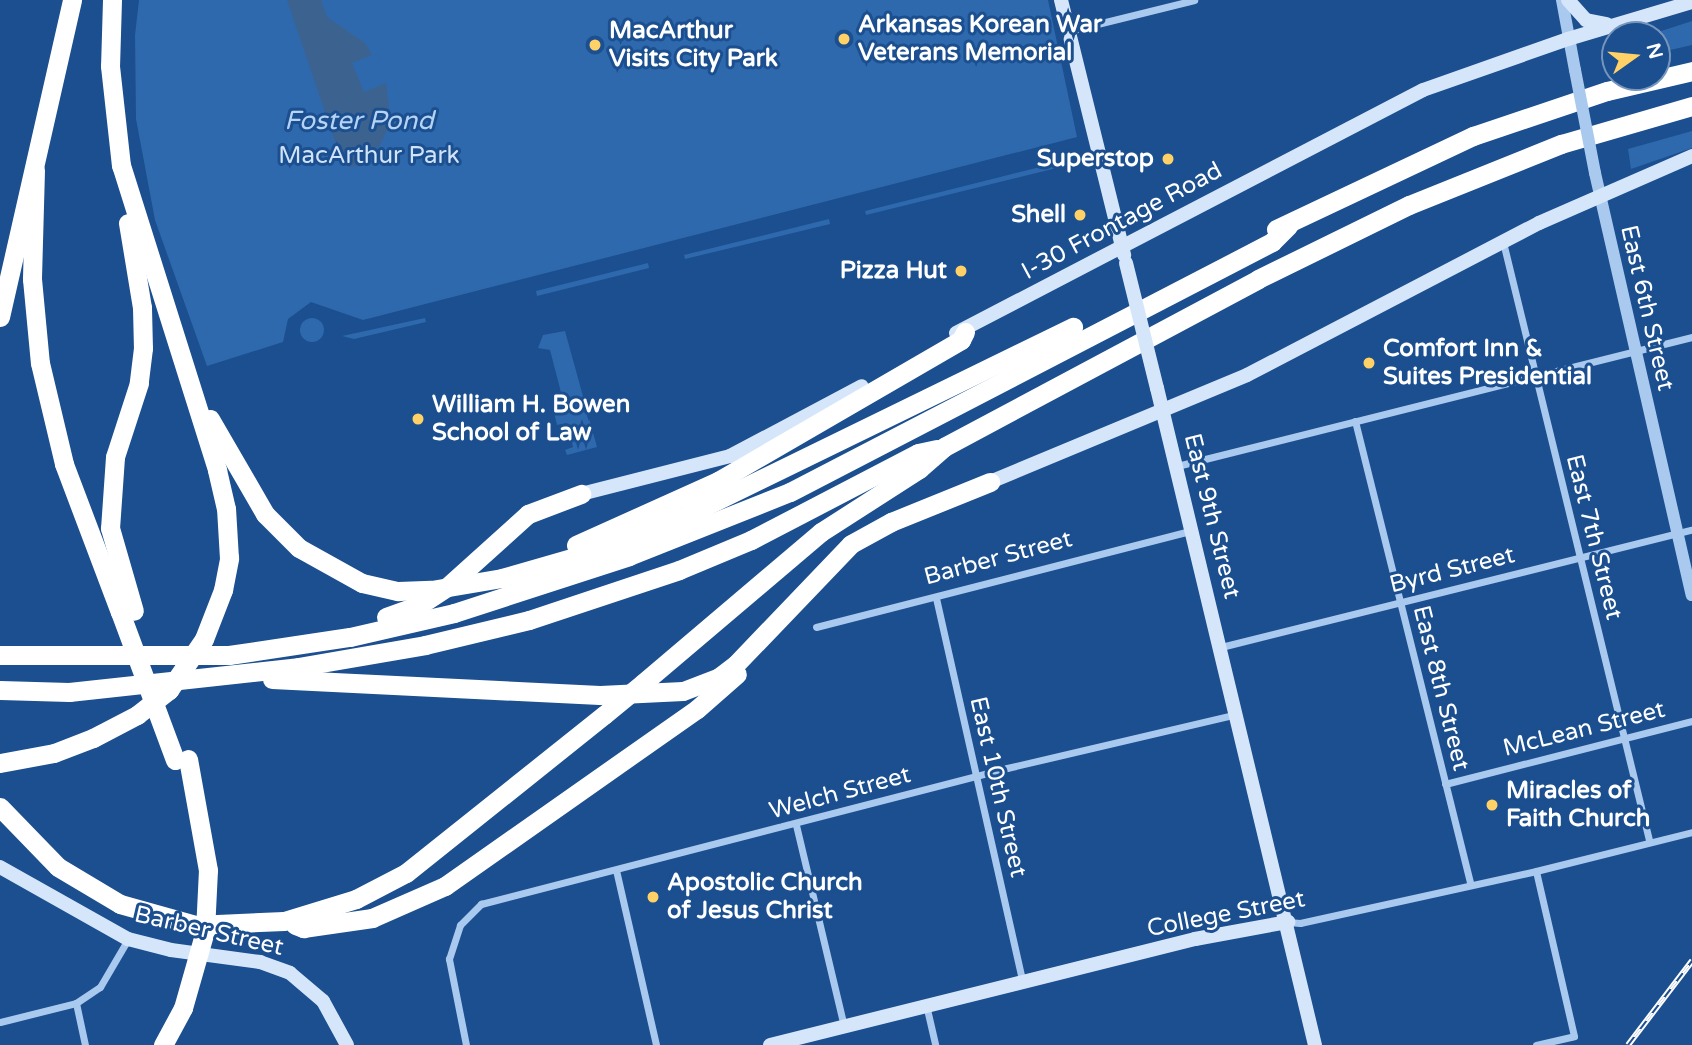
<!DOCTYPE html>
<html>
<head>
<meta charset="utf-8">
<style>
	body { margin:0 }
	#map { position:relative; width:1692px; height:1045px; overflow:hidden; background:#1b4f8f; font-family:"Varela Round",sans-serif }
	div>[style] { position:absolute }
	.green>* { inset:0; background:#2e69ad }
	.round { border-radius:50% }
	.water>* { inset:0; background:#3c6290 }
	.minor>* { height:7px; margin:-3.5px; padding:0 3.5px; transform-origin:3.5px; border-radius:3.5px; background:#a9c9ee }
	.tertiary>* { height:12px; margin:-6px; padding:0 6px; transform-origin:6px; border-radius:6px; background:#a9c9ee }
	.secondary>* { height:14px; margin:-7px; padding:0 7px; transform-origin:7px; border-radius:7px; background:#d6e6fa }
	.motorway>* { height:19px; margin:-9.5px; padding:0 9.5px; transform-origin:9.5px; border-radius:9.5px; background:#fff }
	.rail>* { height:6px; margin-top:-3px; transform-origin:0; background:repeating-linear-gradient(90deg,#1b4f8f 0 10px,#fff 0 20px); box-sizing:border-box; border-block:2px solid #fff }
	.tertiary-bridge>* { height:12px; margin:-6px; padding:0 6px; transform-origin:6px; border-radius:6px; background:#a9c9ee }
	.secondary-bridge>* { height:14px; margin:-7px; padding:0 7px; transform-origin:7px; border-radius:7px; background:#d6e6fa }
	.motorway-bridge>* { height:19px; margin:-9.5px; padding:0 9.5px; transform-origin:9.5px; border-radius:9.5px; background:#fff }
	.dots>* { width:19px; height:19px; translate:-50% -50%; box-sizing:border-box; border:4px solid #1b4f8f; border-radius:50% }
	span { translate:-50% -50%; white-space:nowrap; text-align:center; line-height:1.15; -webkit-text-stroke:6px #1b4f8f; paint-order:stroke }
	.poi-label { font-size:24px; color:#fff; font-weight:700 }
	.left { translate:0 -50%; text-align:left }
	.right { translate:-100% -50%; text-align:right }
	.park-label { font-size:24px; color:#cfe3fa }
	.street-label { font-size:24px; color:#fff }
	.water-label { font-size:26px; color:#b5d3f5; font-style:italic }
	.north { position:absolute; left:1601px; top:21px; width:70px; height:70px; box-sizing:border-box; background:#1b4f8f; border:2px solid #7695bc; border-radius:50%; rotate:75deg; font-size:19px; font-weight:700; line-height:28px; text-align:center; color:#fff }
	.north::after { content:''; display:block; margin:auto; width:24px; height:32px; background:#ffd166; clip-path:polygon(50% 0,100% 100%,50% 72%,0 100%) }
</style>
</head>
<body>
<div id="map">
	<div class="green">
		<i style="clip-path:polygon(139px 0,1048px 0,1077px 137px,363px 320px,311px 302px,288px 319px,283px 342px,207px 366px,155px 220px,136px 119px,135px 35px)"></i>
		<i style="clip-path:polygon(1692px 21px,1692px 45px,1657px 53px,1657px 35px,1649px 35px)"></i>
		<i style="clip-path:polygon(1692px 131px,1692px 148px,1631px 169px,1628px 149px)"></i>
		<i style="clip-path:polygon(1068px 160px,1069px 165px,866px 215px,865px 211px)"></i>
		<i style="clip-path:polygon(829px 219px,830px 224px,685px 259px,684px 255px)"></i>
		<i style="clip-path:polygon(648px 263px,649px 268px,537px 296px,536px 291px)"></i>
		<i class="round" style="left:300px;top:318px;width:24px;height:24px"></i>
		<i style="clip-path:polygon(425px 318px,426px 322px,354px 339px,342px 336px)"></i>
		<i style="clip-path:polygon(565px 331px,597px 447px,567px 455px,565px 450px,573px 447px,567px 423px,557px 425px,553px 408px,564px 404px,550px 350px,538px 348px,543px 335px)"></i>
	</div>
	<div class="water">
		<i style="clip-path:polygon(287px 0,321px 0,327px 17px,365px 43px,372px 55px,352px 63px,364px 92px,386px 83px,391px 123px,380px 145px,359px 166px,348px 167px,342px 162px)"></i>
	</div>
	<div class="minor">
		<i style="left:1069px;top:31px;width:129px;rotate:-13.9deg"></i>
		<i style="left:1503px;top:242px;width:616px;rotate:76.28deg"></i>
		<i style="left:1355px;top:421px;width:476px;rotate:76deg"></i>
		<i style="left:1177px;top:466px;width:531px;rotate:-14.06deg"></i>
		<i style="left:936px;top:598px;width:395px;rotate:77.3deg"></i>
		<i style="left:816px;top:627px;width:387px;rotate:-14.4deg"></i>
		<i style="left:1221px;top:647px;width:485px;rotate:-14deg"></i>
		<i style="left:1445px;top:784px;width:255px;rotate:-14.3deg"></i>
		<i style="left:796px;top:825px;width:208px;rotate:76.6deg"></i>
		<i style="left:616px;top:870px;width:180px;rotate:77.1deg"></i>
		<i style="left:1288px;top:922px;width:12px;rotate:5deg"></i>
		<i style="left:1300px;top:923px;width:242px;rotate:-12.4deg"></i>
		<i style="left:1536px;top:871px;width:161px;rotate:-14deg"></i>
		<i style="left:76px;top:1003px;width:43px;rotate:77.9deg"></i>
		<i style="left:927px;top:1009px;width:37px;rotate:77deg"></i>
		<i style="left:0;top:1022px;width:78px;rotate:-14deg"></i>
		<i style="left:76px;top:1003px;width:29px;rotate:-34deg"></i>
		<i style="left:100px;top:987px;width:56px;rotate:-59.7deg"></i>
		<i style="left:466px;top:1045px;width:88px;rotate:-101.2deg"></i>
		<i style="left:449px;top:959px;width:36px;rotate:-72deg"></i>
		<i style="left:460px;top:925px;width:30px;rotate:-45deg"></i>
		<i style="left:481px;top:904px;width:543px;rotate:-14.5deg"></i>
		<i style="left:1007px;top:768px;width:236px;rotate:-13.2deg"></i>
		<i style="left:1536px;top:1045px;width:39px;rotate:-13deg"></i>
		<i style="left:1574px;top:1036px;width:169px;rotate:-103deg"></i>
	</div>
	<div class="tertiary">
		<i style="left:1562px;top:0;width:71px;rotate:79.5deg"></i>
		<i style="left:1595px;top:173px;width:433px;rotate:77.1deg"></i>
	</div>
	<div class="secondary">
		<i style="left:1061px;top:0;width:263px;rotate:76.1deg"></i>
		<i style="left:1568px;top:0;width:27px;rotate:48deg"></i>
		<i style="left:1586px;top:20px;width:21px;rotate:11deg"></i>
		<i style="left:956px;top:333px;width:526px;rotate:-27.49deg"></i>
		<i style="left:1423px;top:90px;width:154px;rotate:-19.4deg"></i>
		<i style="left:1568px;top:39px;width:129px;rotate:-16.6deg"></i>
		<i style="left:1157px;top:388px;width:676px;rotate:76.48deg"></i>
		<i style="left:990px;top:482px;width:278px;rotate:-22.6deg"></i>
		<i style="left:1247px;top:375px;width:329px;rotate:-27.5deg"></i>
		<i style="left:1539px;top:223px;width:167px;rotate:-23.6deg"></i>
		<i style="left:581px;top:494px;width:154px;rotate:-14.3deg"></i>
		<i style="left:730px;top:456px;width:149px;rotate:-27.9deg"></i>
		<i style="left:0;top:867px;width:147px;rotate:29.4deg"></i>
		<i style="left:128px;top:939px;width:44px;rotate:14.3deg"></i>
		<i style="left:171px;top:950px;width:90px;rotate:7.7deg"></i>
		<i style="left:260px;top:962px;width:32px;rotate:20deg"></i>
		<i style="left:290px;top:973px;width:43px;rotate:40.3deg"></i>
		<i style="left:323px;top:1001px;width:50px;rotate:61.4deg"></i>
		<i style="left:770px;top:1045px;width:438px;rotate:-14deg"></i>
		<i style="left:1195px;top:939px;width:95px;rotate:-10.4deg"></i>
	</div>
	<div class="motorway">
		<i style="left:112px;top:0;width:66px;rotate:91.7deg"></i>
		<i style="left:110px;top:66px;width:100px;rotate:83.7deg"></i>
		<i style="left:121px;top:165px;width:320px;rotate:72.5deg"></i>
		<i style="left:217px;top:470px;width:39px;rotate:77deg"></i>
		<i style="left:226px;top:508px;width:50px;rotate:86.6deg"></i>
		<i style="left:35px;top:170px;width:109px;rotate:91.6deg"></i>
		<i style="left:32px;top:279px;width:84px;rotate:84.6deg"></i>
		<i style="left:40px;top:363px;width:104px;rotate:76.6deg"></i>
		<i style="left:64px;top:464px;width:158px;rotate:69.3deg"></i>
		<i style="left:128px;top:223px;width:86px;rotate:80.6deg"></i>
		<i style="left:142px;top:308px;width:40px;rotate:88.6deg"></i>
		<i style="left:143px;top:348px;width:35px;rotate:97deg"></i>
		<i style="left:139px;top:383px;width:78px;rotate:108deg"></i>
		<i style="left:115px;top:457px;width:71px;rotate:94deg"></i>
		<i style="left:110px;top:528px;width:86px;rotate:73.9deg"></i>
		<i style="left:1276px;top:229px;width:218px;rotate:-25.3deg"></i>
		<i style="left:1473px;top:136px;width:141px;rotate:-18.6deg"></i>
		<i style="left:1607px;top:91px;width:87px;rotate:-13.2deg"></i>
		<i style="left:0;top:317px;width:325px;rotate:-77.2deg"></i>
		<i style="left:210px;top:419px;width:110px;rotate:59.9deg"></i>
		<i style="left:265px;top:514px;width:48px;rotate:45deg"></i>
		<i style="left:299px;top:548px;width:72px;rotate:29.1deg"></i>
		<i style="left:362px;top:583px;width:37px;rotate:13deg"></i>
		<i style="left:398px;top:591px;width:33px;rotate:-2deg"></i>
		<i style="left:576px;top:545px;width:156px;rotate:-24.3deg"></i>
		<i style="left:718px;top:481px;width:281px;rotate:-30.1deg"></i>
		<i style="left:961px;top:340px;width:9px;rotate:-63deg"></i>
		<i style="left:502px;top:578px;width:79px;rotate:-16.1deg"></i>
		<i style="left:578px;top:556px;width:112px;rotate:-20.4deg"></i>
		<i style="left:683px;top:517px;width:434px;rotate:-26deg"></i>
		<i style="left:386px;top:617px;width:37px;rotate:-20deg"></i>
		<i style="left:421px;top:604px;width:31px;rotate:-33deg"></i>
		<i style="left:447px;top:587px;width:109px;rotate:-42deg"></i>
		<i style="left:528px;top:514px;width:57px;rotate:-20.7deg"></i>
		<i style="left:0;top:655px;width:229px"></i>
		<i style="left:229px;top:655px;width:122px;rotate:-8.5deg"></i>
		<i style="left:350px;top:637px;width:107px;rotate:-13deg"></i>
		<i style="left:454px;top:613px;width:184px;rotate:-18deg"></i>
		<i style="left:629px;top:556px;width:173px;rotate:-21.7deg"></i>
		<i style="left:790px;top:492px;width:543px;rotate:-27.41deg"></i>
		<i style="left:1272px;top:242px;width:23px;rotate:-45deg"></i>
		<i style="left:272px;top:679px;width:328px;rotate:2.8deg"></i>
		<i style="left:600px;top:695px;width:83px;rotate:-2.8deg"></i>
		<i style="left:683px;top:691px;width:39px;rotate:-21deg"></i>
		<i style="left:719px;top:677px;width:21px;rotate:-37deg"></i>
		<i style="left:736px;top:664px;width:166px;rotate:-46.2deg"></i>
		<i style="left:851px;top:544px;width:46px;rotate:-28.8deg"></i>
		<i style="left:891px;top:522px;width:107px;rotate:-22deg"></i>
		<i style="left:643px;top:683px;width:233px;rotate:-40.3deg"></i>
		<i style="left:821px;top:532px;width:117px;rotate:-32.7deg"></i>
		<i style="left:919px;top:469px;width:33px;rotate:-41deg"></i>
		<i style="left:944px;top:447px;width:356px;rotate:-28.1deg"></i>
		<i style="left:1258px;top:279px;width:168px;rotate:-26.1deg"></i>
		<i style="left:1409px;top:205px;width:164px;rotate:-21.9deg"></i>
		<i style="left:1561px;top:144px;width:136px;rotate:-16.2deg"></i>
		<i style="left:0;top:690px;width:69px;rotate:1.7deg"></i>
		<i style="left:69px;top:692px;width:230px;rotate:-6.2deg"></i>
		<i style="left:298px;top:667px;width:129px;rotate:-9.8deg"></i>
		<i style="left:425px;top:645px;width:107px;rotate:-13.5deg"></i>
		<i style="left:529px;top:620px;width:158px;rotate:-18.4deg"></i>
		<i style="left:679px;top:570px;width:78px;rotate:-22.6deg"></i>
		<i style="left:751px;top:540px;width:188px;rotate:-27.5deg"></i>
		<i style="left:918px;top:453px;width:19px;rotate:-12deg"></i>
		<i style="left:188px;top:759px;width:113px;rotate:79.8deg"></i>
		<i style="left:0;top:807px;width:83px;rotate:46deg"></i>
		<i style="left:58px;top:867px;width:72px;rotate:30.8deg"></i>
		<i style="left:120px;top:904px;width:78px;rotate:15.6deg"></i>
		<i style="left:195px;top:925px;width:89px;rotate:-2.6deg"></i>
		<i style="left:284px;top:921px;width:75px;rotate:-17deg"></i>
		<i style="left:356px;top:899px;width:56px;rotate:-27.5deg"></i>
		<i style="left:406px;top:873px;width:253px;rotate:-38.6deg"></i>
		<i style="left:295px;top:925px;width:9px;rotate:21deg"></i>
		<i style="left:303px;top:928px;width:70px;rotate:-8.2deg"></i>
		<i style="left:372px;top:918px;width:80px;rotate:-23.7deg"></i>
		<i style="left:445px;top:886px;width:308px;rotate:-35.1deg"></i>
		<i style="left:697px;top:709px;width:53px;rotate:-41.2deg"></i>
		<i style="left:163px;top:1045px;width:42px;rotate:-61.6deg"></i>
	</div>
	<div class="rail">
		<i style="left:1628px;top:1045px;width:106px;rotate:-52.7deg"></i>
	</div>
	<div class="tertiary-bridge">
		<i style="left:1575px;top:70px;width:105px;rotate:79deg"></i>
	</div>
	<div class="secondary-bridge">
		<i style="left:1126px;top:263px;width:129px;rotate:76.1deg"></i>
	</div>
	<div class="motorway-bridge">
		<i style="left:431px;top:590px;width:72px;rotate:-9.6deg"></i>
		<i style="left:120px;top:612px;width:158px;rotate:69.6deg"></i>
		<i style="left:604px;top:715px;width:50px;rotate:-39.4deg"></i>
		<i style="left:0;top:763px;width:55px;rotate:-10.5deg"></i>
		<i style="left:54px;top:753px;width:42px;rotate:-21deg"></i>
		<i style="left:93px;top:738px;width:50px;rotate:-27.6deg"></i>
		<i style="left:137px;top:715px;width:41px;rotate:-38deg"></i>
		<i style="left:169px;top:690px;width:62px;rotate:-55.5deg"></i>
		<i style="left:204px;top:639px;width:53px;rotate:-68.8deg"></i>
		<i style="left:223px;top:590px;width:33px;rotate:-79deg"></i>
		<i style="left:183px;top:1008px;width:80px;rotate:-74.1deg"></i>
		<i style="left:205px;top:931px;width:61px;rotate:-87.2deg"></i>
	</div>
	<div class="dots">
		<i style="left:844px;top:39px;background:#ffd166"></i>
		<i style="left:595px;top:45px;background:#ffd166"></i>
		<i style="left:1168px;top:159px;background:#ffd166"></i>
		<i style="left:1080px;top:215px;background:#ffd166"></i>
		<i style="left:961px;top:271px;background:#ffd166"></i>
		<i style="left:1369px;top:363px;background:#ffd166"></i>
		<i style="left:418px;top:419px;background:#ffd166"></i>
		<i style="left:1492px;top:805px;background:#ffd166"></i>
		<i style="left:653px;top:897px;background:#ffd166"></i>
	</div>
	<div class="poi-label">
		<span class="left" style="left:858px;top:39px">Arkansas Korean War<br>Veterans Memorial</span>
		<span class="left" style="left:609px;top:45px">MacArthur<br>Visits City Park</span>
		<span class="right" style="left:1154px;top:159px">Superstop</span>
		<span class="right" style="left:1066px;top:215px">Shell</span>
		<span class="right" style="left:947px;top:271px">Pizza Hut</span>
		<span class="left" style="left:1383px;top:363px">Comfort Inn &amp;<br>Suites Presidential</span>
		<span class="left" style="left:432px;top:419px">William H. Bowen<br>School of Law</span>
		<span class="left" style="left:1506px;top:805px">Miracles of<br>Faith Church</span>
		<span class="left" style="left:667px;top:897px">Apostolic Church<br>of Jesus Christ</span>
	</div>
	<div class="park-label">
		<span style="left:369px;top:156px">MacArthur Park</span>
	</div>
	<div class="street-label">
		<span style="left:1122px;top:221px;rotate:-28deg">I-30 Frontage Road</span>
		<span style="left:1647px;top:308px;rotate:77deg">East 6th Street</span>
		<span style="left:1212px;top:516px;rotate:76deg">East 9th Street</span>
		<span style="left:1594px;top:537px;rotate:76deg">East 7th Street</span>
		<span style="left:998px;top:558px;rotate:-15deg">Barber Street</span>
		<span style="left:1452px;top:570px;rotate:-14deg">Byrd Street</span>
		<span style="left:1441px;top:688px;rotate:76deg">East 8th Street</span>
		<span style="left:1584px;top:729px;rotate:-14deg">McLean Street</span>
		<span style="left:998px;top:787px;rotate:77deg">East 10th Street</span>
		<span style="left:840px;top:793px;rotate:-15deg">Welch Street</span>
		<span style="left:1226px;top:914px;rotate:-11deg">College Street</span>
		<span style="left:209px;top:931px;rotate:13deg">Barber Street</span>
	</div>
	<div class="water-label">
		<span style="left:359px;top:121px">Foster Pond</span>
	</div>
	<div class="north">N</div>
</div>
</body>
</html>
